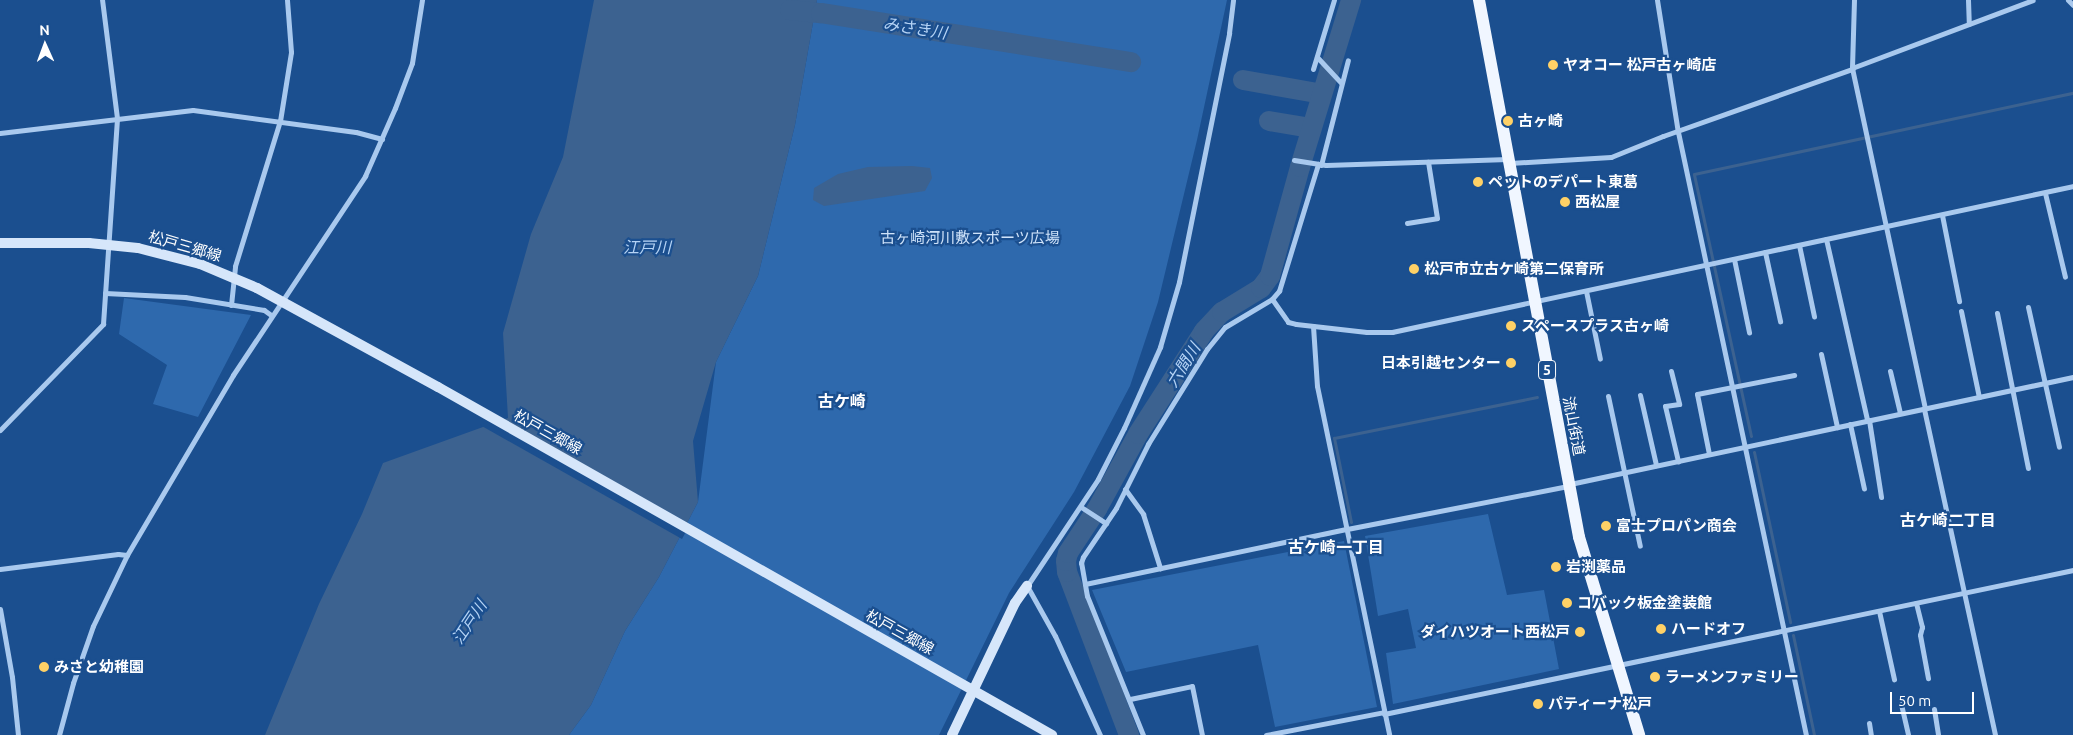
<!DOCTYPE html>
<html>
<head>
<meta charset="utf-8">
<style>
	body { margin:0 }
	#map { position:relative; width:2073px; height:735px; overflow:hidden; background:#1b4f8f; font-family:Ubuntu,"Noto Sans JP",sans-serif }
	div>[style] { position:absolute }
	.green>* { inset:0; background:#2e69ad }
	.water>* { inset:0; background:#3c6290 }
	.pier>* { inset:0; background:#1b4f8f }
	.stream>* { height:3px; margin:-1.5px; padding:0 1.5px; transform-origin:1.5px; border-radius:1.5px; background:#3c6290 }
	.river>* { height:20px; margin:-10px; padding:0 10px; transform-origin:10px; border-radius:10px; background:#3c6290 }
	.street>* { height:5px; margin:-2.5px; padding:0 2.5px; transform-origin:2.5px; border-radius:2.5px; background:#a9c9ee }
	.secondary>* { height:10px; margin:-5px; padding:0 5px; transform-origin:5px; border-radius:5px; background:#d6e6fa }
	.primary>* { height:12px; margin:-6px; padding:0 6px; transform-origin:6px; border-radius:6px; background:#f0f6ff }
	.secondary-bridge>* { height:10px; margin:-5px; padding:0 5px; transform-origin:5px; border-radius:5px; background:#d6e6fa }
	.dots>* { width:14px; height:14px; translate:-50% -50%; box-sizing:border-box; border:2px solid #1b4f8f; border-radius:50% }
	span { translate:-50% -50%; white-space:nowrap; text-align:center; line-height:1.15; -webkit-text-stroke:4.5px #1b4f8f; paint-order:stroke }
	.shield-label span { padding:1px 4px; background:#1b4f8f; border:1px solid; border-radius:4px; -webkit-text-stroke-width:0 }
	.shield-label { font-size:14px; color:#fff; font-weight:700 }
	.poi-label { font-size:15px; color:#fff; font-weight:700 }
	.left { translate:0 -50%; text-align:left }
	.right { translate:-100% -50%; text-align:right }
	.park-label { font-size:15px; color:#cfe3fa }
	.street-label { font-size:15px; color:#fff }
	.water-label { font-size:16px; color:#b5d3f5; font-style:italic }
	.neighbourhood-label { font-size:16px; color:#fff; font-weight:700 }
	.north { position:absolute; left:20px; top:20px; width:50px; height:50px; -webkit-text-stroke:4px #1b4f8f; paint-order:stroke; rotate:358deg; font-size:14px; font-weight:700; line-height:20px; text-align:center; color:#fff }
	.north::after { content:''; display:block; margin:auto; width:18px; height:22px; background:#fff; clip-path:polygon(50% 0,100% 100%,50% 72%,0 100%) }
	.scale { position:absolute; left:1890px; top:692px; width:84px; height:22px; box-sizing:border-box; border:2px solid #fff; border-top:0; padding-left:6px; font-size:15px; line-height:18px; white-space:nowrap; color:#fff; -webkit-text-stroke:4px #1b4f8f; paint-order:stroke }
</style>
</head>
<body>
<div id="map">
	<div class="green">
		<i style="clip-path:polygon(817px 0,1227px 0,1197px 140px,1158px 302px,1130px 386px,1074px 492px,1009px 593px,939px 735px,569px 735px,591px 705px,625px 631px,659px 577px,698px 502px,716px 362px,758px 276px,795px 125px)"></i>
		<i style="clip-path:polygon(124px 298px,251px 315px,198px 417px,153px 404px,167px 365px,119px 334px)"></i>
		<i style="clip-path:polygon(1488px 514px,1507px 595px,1544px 590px,1559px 669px,1393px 704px,1386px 653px,1416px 648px,1408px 609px,1378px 616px,1365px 536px)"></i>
		<i style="clip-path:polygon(1344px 541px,1377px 707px,1275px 727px,1258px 645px,1126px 672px,1092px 590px)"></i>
	</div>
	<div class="water">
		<i style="clip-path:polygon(594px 0,817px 0,795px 125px,758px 276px,716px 362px,693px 441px,698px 502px,659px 577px,625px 631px,591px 705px,569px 735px,265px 735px,319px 604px,362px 514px,383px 463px,508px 418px,503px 333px,531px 234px,563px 157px)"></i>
		<i style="clip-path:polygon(912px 166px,930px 168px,932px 178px,925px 191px,824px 206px,813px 200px,814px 188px,838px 174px,868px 167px)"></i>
	</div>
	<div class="pier">
		<i style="clip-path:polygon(501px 418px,690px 524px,682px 539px,480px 425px)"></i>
	</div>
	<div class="stream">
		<i style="left:1751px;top:436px;width:268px;rotate:-102.3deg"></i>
		<i style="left:1694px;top:174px;width:388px;rotate:-12.1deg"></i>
		<i style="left:1754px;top:452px;width:174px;rotate:78deg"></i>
		<i style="left:1351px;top:522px;width:86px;rotate:-101.4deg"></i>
		<i style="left:1334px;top:438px;width:207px;rotate:-11.4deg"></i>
		<i style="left:1793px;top:635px;width:102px;rotate:78.1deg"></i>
	</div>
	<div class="river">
		<i style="left:790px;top:10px;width:31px;rotate:6deg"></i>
		<i style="left:821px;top:13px;width:314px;rotate:9deg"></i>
		<i style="left:1243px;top:80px;width:80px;rotate:10deg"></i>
		<i style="left:1269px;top:121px;width:43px;rotate:9.5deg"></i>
		<i style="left:1129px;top:735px;width:174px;rotate:-110.8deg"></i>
		<i style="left:1067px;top:572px;width:11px;rotate:-95deg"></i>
		<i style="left:1066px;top:561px;width:8px;rotate:-76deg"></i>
		<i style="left:1068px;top:553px;width:53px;rotate:-56.6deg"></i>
		<i style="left:1097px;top:509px;width:85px;rotate:-61.3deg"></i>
		<i style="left:1138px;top:434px;width:122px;rotate:-57.3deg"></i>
		<i style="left:1204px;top:331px;width:26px;rotate:-47deg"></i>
		<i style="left:1222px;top:312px;width:46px;rotate:-31.6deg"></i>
		<i style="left:1261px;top:288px;width:15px;rotate:-53deg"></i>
		<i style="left:1270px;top:276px;width:113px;rotate:-74.6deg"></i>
		<i style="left:1300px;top:167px;width:175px;rotate:-73deg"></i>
	</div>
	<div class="street">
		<i style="left:1657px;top:0;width:134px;rotate:81deg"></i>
		<i style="left:1678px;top:132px;width:616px;rotate:78.02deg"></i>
		<i style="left:1854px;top:0;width:68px;rotate:91.7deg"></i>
		<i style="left:1852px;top:68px;width:348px;rotate:77.9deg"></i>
		<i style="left:1968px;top:0;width:24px;rotate:88deg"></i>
		<i style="left:2068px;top:0;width:7px;rotate:45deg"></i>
		<i style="left:1317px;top:57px;width:35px;rotate:47deg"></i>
		<i style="left:1852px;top:68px;width:193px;rotate:-20.6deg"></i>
		<i style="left:1313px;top:69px;width:72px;rotate:-73.1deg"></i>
		<i style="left:0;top:133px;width:194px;rotate:-6.8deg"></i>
		<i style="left:193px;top:110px;width:164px;rotate:7.7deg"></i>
		<i style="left:356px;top:132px;width:27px;rotate:15deg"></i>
		<i style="left:1294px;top:160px;width:32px;rotate:9deg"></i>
		<i style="left:1326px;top:165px;width:182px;rotate:-1.9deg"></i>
		<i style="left:1510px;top:163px;width:101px;rotate:-3.4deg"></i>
		<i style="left:1611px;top:157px;width:56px;rotate:-22deg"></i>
		<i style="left:1663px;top:136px;width:201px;rotate:-19.5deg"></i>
		<i style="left:1321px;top:165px;width:108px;rotate:-75.6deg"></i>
		<i style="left:2045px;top:193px;width:86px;rotate:76.6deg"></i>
		<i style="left:1942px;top:215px;width:88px;rotate:78.8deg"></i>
		<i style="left:1407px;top:223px;width:30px;rotate:-9deg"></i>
		<i style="left:1437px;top:218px;width:57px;rotate:-99.1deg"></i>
		<i style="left:1826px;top:239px;width:186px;rotate:77.2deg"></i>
		<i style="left:1799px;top:245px;width:73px;rotate:78.1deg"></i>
		<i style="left:1765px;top:252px;width:71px;rotate:77.7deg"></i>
		<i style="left:1734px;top:259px;width:75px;rotate:78.4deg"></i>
		<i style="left:1586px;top:291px;width:69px;rotate:78.4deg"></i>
		<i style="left:105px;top:293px;width:80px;rotate:2.9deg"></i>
		<i style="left:185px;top:297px;width:80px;rotate:9.3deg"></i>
		<i style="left:264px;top:310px;width:9px;rotate:36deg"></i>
		<i style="left:1272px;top:299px;width:28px;rotate:55deg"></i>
		<i style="left:1288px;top:322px;width:8px;rotate:14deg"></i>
		<i style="left:1296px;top:324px;width:71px;rotate:6.4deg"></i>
		<i style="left:1367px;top:332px;width:25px"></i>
		<i style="left:1392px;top:332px;width:696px;rotate:-12.1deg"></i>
		<i style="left:231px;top:305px;width:39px;rotate:-84deg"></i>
		<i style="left:235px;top:266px;width:152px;rotate:-72.8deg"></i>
		<i style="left:280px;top:121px;width:70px;rotate:-80.9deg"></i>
		<i style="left:291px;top:52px;width:52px;rotate:-94.4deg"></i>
		<i style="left:2028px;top:307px;width:143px;rotate:77.5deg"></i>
		<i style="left:1961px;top:311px;width:88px;rotate:78.2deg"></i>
		<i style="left:1997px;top:313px;width:158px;rotate:78.7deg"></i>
		<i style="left:1313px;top:326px;width:60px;rotate:86.2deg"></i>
		<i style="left:1317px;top:386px;width:356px;rotate:78.3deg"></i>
		<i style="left:1821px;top:354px;width:75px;rotate:77.6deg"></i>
		<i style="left:1671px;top:371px;width:34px;rotate:76deg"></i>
		<i style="left:1679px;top:404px;width:14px;rotate:172deg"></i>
		<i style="left:1665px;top:406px;width:57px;rotate:76.7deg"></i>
		<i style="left:1890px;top:371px;width:43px;rotate:76.6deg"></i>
		<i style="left:1640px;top:395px;width:72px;rotate:77.1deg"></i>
		<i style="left:1608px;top:396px;width:153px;rotate:78deg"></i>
		<i style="left:1924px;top:409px;width:334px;rotate:77.7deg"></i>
		<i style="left:1869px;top:420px;width:78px;rotate:81.1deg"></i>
		<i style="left:1850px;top:424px;width:66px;rotate:77.8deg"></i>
		<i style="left:0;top:430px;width:148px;rotate:-45.8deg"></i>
		<i style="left:103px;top:324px;width:206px;rotate:-86.1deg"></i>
		<i style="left:117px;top:118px;width:119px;rotate:-97.2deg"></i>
		<i style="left:1709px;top:454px;width:61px;rotate:-101.3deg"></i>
		<i style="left:1697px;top:394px;width:99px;rotate:-11.1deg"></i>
		<i style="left:1570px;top:484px;width:514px;rotate:-12.01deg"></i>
		<i style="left:1125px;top:489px;width:31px;rotate:54deg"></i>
		<i style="left:1143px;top:514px;width:57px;rotate:72.5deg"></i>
		<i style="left:1081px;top:507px;width:30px;rotate:33deg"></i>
		<i style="left:0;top:569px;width:119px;rotate:-7.2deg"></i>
		<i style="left:118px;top:554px;width:9px;rotate:6deg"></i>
		<i style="left:1085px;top:584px;width:268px;rotate:-11.9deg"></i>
		<i style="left:1347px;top:529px;width:225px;rotate:-11deg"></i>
		<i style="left:1916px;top:603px;width:25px;rotate:76deg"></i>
		<i style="left:1922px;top:627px;width:8px;rotate:104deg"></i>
		<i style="left:1920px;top:635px;width:44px;rotate:79.5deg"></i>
		<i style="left:0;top:609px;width:69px;rotate:80deg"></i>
		<i style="left:12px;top:677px;width:58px;rotate:84.1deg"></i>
		<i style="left:1879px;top:611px;width:70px;rotate:77.6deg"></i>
		<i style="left:1130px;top:699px;width:63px;rotate:-11.8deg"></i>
		<i style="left:1192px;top:686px;width:50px;rotate:78.5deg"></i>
		<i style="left:1901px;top:704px;width:32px;rotate:77deg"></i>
		<i style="left:1934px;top:709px;width:26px;rotate:81deg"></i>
		<i style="left:1384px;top:714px;width:704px;rotate:-11.8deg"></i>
		<i style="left:1869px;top:723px;width:12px;rotate:81deg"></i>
		<i style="left:59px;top:735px;width:54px;rotate:-74.9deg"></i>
		<i style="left:73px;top:683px;width:60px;rotate:-70.7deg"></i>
		<i style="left:93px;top:626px;width:79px;rotate:-64.4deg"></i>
		<i style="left:127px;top:555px;width:209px;rotate:-59.5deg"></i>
		<i style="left:233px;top:375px;width:239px;rotate:-56.4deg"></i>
		<i style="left:365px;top:176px;width:74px;rotate:-66.2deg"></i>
		<i style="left:395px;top:108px;width:48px;rotate:-69.3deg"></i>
		<i style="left:412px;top:63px;width:64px;rotate:-81deg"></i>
		<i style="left:1100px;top:735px;width:109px;rotate:-114.4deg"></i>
		<i style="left:1055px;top:636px;width:57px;rotate:-119.2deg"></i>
		<i style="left:1027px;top:586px;width:128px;rotate:-56.4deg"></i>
		<i style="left:1098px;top:479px;width:57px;rotate:-63deg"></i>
		<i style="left:1124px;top:428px;width:89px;rotate:-66deg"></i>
		<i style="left:1160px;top:347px;width:68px;rotate:-73.7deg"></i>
		<i style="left:1179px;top:282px;width:254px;rotate:-78.6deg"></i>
		<i style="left:1229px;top:33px;width:33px;rotate:-83deg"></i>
		<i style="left:1143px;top:735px;width:150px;rotate:-111.9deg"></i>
		<i style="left:1087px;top:596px;width:34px;rotate:-100deg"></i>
		<i style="left:1081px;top:563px;width:6px;rotate:-72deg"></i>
		<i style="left:1083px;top:557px;width:59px;rotate:-56deg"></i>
		<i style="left:1116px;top:508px;width:72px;rotate:-63.4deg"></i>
		<i style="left:1148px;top:444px;width:112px;rotate:-58.2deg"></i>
		<i style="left:1207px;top:349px;width:28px;rotate:-51deg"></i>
		<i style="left:1225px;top:327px;width:55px;rotate:-30.8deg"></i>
		<i style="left:1272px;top:299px;width:11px;rotate:-49deg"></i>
		<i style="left:1279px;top:291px;width:133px;rotate:-72.9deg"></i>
		<i style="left:1266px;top:735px;width:120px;rotate:-11deg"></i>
	</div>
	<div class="secondary">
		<i style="left:952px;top:735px;width:146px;rotate:-64.5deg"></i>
		<i style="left:1015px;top:603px;width:21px;rotate:-55deg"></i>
	</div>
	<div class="primary">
		<i style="left:1479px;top:0;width:546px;rotate:79.45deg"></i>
		<i style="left:1579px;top:537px;width:207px;rotate:73.1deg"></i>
	</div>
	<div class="secondary-bridge">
		<i style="left:0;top:243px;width:89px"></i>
		<i style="left:89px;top:243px;width:49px;rotate:5.8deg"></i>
		<i style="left:138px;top:248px;width:64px;rotate:14.5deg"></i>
		<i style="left:200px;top:264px;width:62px;rotate:22.8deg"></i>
		<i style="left:257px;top:288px;width:206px;rotate:28.7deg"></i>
		<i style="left:438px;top:387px;width:706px;rotate:29.54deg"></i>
	</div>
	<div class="dots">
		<i style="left:1553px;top:65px;background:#ffd166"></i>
		<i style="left:1508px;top:121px;background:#ffd166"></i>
		<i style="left:1478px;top:182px;background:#ffd166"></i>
		<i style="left:1565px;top:202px;background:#ffd166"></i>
		<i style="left:1414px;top:269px;background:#ffd166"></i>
		<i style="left:1511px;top:326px;background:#ffd166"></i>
		<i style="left:1511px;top:363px;background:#ffd166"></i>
		<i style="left:1606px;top:526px;background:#ffd166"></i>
		<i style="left:1556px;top:567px;background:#ffd166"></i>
		<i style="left:1567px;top:603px;background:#ffd166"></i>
		<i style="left:1661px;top:629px;background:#ffd166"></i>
		<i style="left:1580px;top:632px;background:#ffd166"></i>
		<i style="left:44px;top:667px;background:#ffd166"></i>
		<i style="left:1655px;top:677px;background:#ffd166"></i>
		<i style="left:1538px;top:704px;background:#ffd166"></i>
	</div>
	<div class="shield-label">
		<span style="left:1547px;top:370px">5</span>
	</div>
	<div class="poi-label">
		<span class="left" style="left:1563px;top:65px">ヤオコー 松戸古ヶ崎店</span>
		<span class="left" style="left:1518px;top:121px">古ヶ崎</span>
		<span class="left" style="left:1488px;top:182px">ペットのデパート東葛</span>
		<span class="left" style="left:1575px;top:202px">西松屋</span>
		<span class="left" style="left:1424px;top:269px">松戸市立古ケ崎第二保育所</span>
		<span class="left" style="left:1521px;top:326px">スペースプラス古ヶ崎</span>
		<span class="right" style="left:1501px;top:363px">日本引越センター</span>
		<span class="left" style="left:1616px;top:526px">富士プロパン商会</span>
		<span class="left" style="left:1566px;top:567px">岩渕薬品</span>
		<span class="left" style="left:1577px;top:603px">コバック板金塗装館</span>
		<span class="left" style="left:1671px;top:629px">ハードオフ</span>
		<span class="right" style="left:1570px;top:632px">ダイハツオート西松戸</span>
		<span class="left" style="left:54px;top:667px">みさと幼稚園</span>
		<span class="left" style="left:1665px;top:677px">ラーメンファミリー</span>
		<span class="left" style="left:1548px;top:704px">パティーナ松戸</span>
	</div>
	<div class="park-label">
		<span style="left:970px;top:238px">古ヶ崎河川敷スポーツ広場</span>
	</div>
	<div class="street-label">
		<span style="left:185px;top:246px;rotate:16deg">松戸三郷線</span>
		<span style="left:1574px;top:426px;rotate:79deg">流山街道</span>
		<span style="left:548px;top:432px;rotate:29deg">松戸三郷線</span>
		<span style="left:900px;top:632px;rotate:29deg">松戸三郷線</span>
	</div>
	<div class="water-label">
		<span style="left:915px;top:28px;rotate:9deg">みさき川</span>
		<span style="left:647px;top:247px">江戸川</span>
		<span style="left:1183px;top:365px;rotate:-58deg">六間川</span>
		<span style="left:469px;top:622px;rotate:-56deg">江戸川</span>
	</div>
	<div class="neighbourhood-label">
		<span style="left:842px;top:401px">古ケ崎</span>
		<span style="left:1948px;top:520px">古ケ崎二丁目</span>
		<span style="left:1336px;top:547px">古ケ崎一丁目</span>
	</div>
	<div class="north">N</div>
	<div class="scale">50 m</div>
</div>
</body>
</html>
